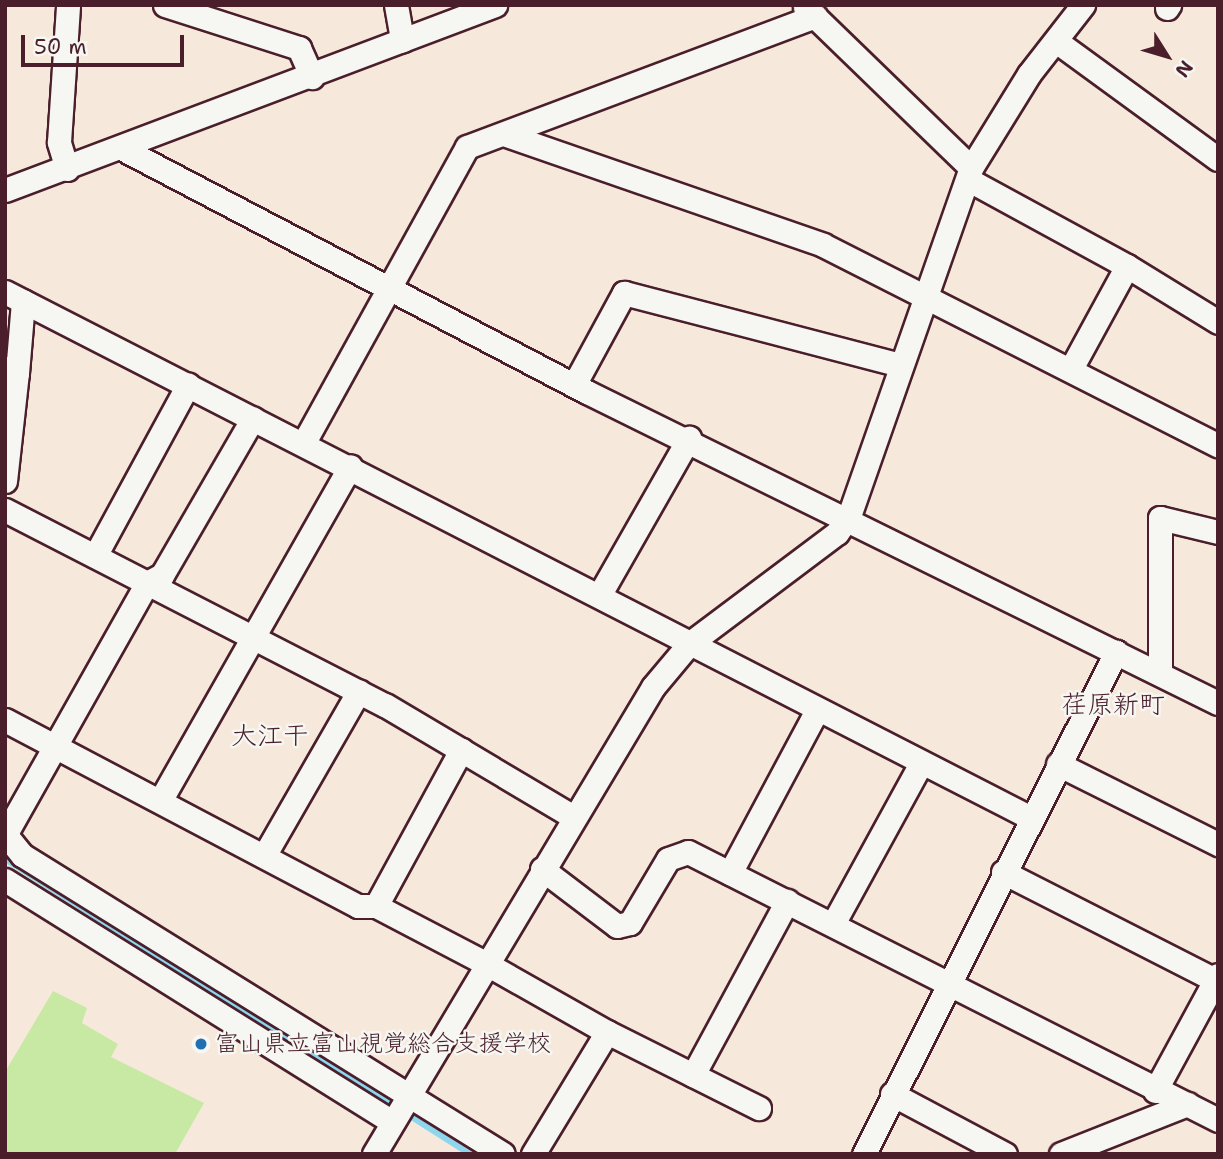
<!DOCTYPE html>
<html>
<head>
<meta charset="utf-8">
<style>
	body { margin:0 }
	#map { position:relative; width:1223px; height:1159px; overflow:hidden; background:#f6e9db; font-family:"Shantell Sans","Klee One",sans-serif }
	div>[style] { position:absolute }
	.green>* { inset:0; background:#c7e9a3 }
	.stream>* { height:6px; margin:-3px; padding:0 3px; transform-origin:3px; border-radius:3px; background:#8dd6ee }
	.roads { filter:drop-shadow(2px 0 #4a1f2b) drop-shadow(-2px 0 #4a1f2b) drop-shadow(0 2px #4a1f2b) drop-shadow(0 -2px #4a1f2b) }
	.minor>* { height:23px; margin:-11.5px; padding:0 11.5px; transform-origin:11.5px; border-radius:11.5px; background:#f6f6f2 }
	.dots>* { width:19px; height:19px; translate:-50% -50%; box-sizing:border-box; border:4px solid #f6f6f2; border-radius:50% }
	span { translate:-50% -50%; white-space:nowrap; text-align:center; line-height:1.15; -webkit-text-stroke:5px #f6f6f2; paint-order:stroke }
	.poi-label { font-size:24px; color:#4a1f2b }
	.left { translate:0 -50%; text-align:left }
	.neighbourhood-label { font-size:26px; color:#4a1f2b }
	.frame { position:absolute; inset:0; border:7px solid #4a1f2b; pointer-events:none }
	.north { position:absolute; left:1132px; top:21px; width:70px; height:70px; -webkit-text-stroke:5px #f6f6f2; paint-order:stroke; rotate:127deg; font-size:19px; font-weight:700; line-height:28px; text-align:center; color:#4a1f2b }
	.north::after { content:''; display:block; margin:auto; width:24px; height:32px; background:#4a1f2b; clip-path:polygon(50% 0,100% 100%,50% 72%,0 100%) }
	.scale { position:absolute; left:21px; top:35px; width:163px; height:32px; box-sizing:border-box; border:4px solid #4a1f2b; border-top:0; padding-left:9px; font-size:21px; line-height:24px; white-space:nowrap; color:#4a1f2b; -webkit-text-stroke:5px #f6f6f2; paint-order:stroke }
</style>
</head>
<body>
<div id="map">
	<div class="green">
		<i style="clip-path:polygon(53px 991px,87px 1008px,82px 1023px,118px 1044px,111px 1057px,204px 1103px,175px 1154px,5px 1154px,5px 1072px)"></i>
	</div>
	<div class="stream">
		<i style="left:5px;top:859px;width:551px;rotate:32.39deg"></i>
	</div>
	<div class="roads">
		<div class="minor">
			<i style="left:165px;top:5px;width:141px;rotate:17.8deg"></i>
			<i style="left:299px;top:48px;width:32px;rotate:66deg"></i>
			<i style="left:396px;top:5px;width:36px;rotate:80deg"></i>
			<i style="left:805px;top:7px;width:231px;rotate:44.1deg"></i>
			<i style="left:1167px;top:8px;width:4px;rotate:-56deg"></i>
			<i style="left:1056px;top:41px;width:200px;rotate:36.1deg"></i>
			<i style="left:509px;top:136px;width:332px;rotate:19.1deg"></i>
			<i style="left:823px;top:245px;width:443px;rotate:26.9deg"></i>
			<i style="left:121px;top:148px;width:526px;rotate:27.64deg"></i>
			<i style="left:587px;top:392px;width:703px;rotate:26.24deg"></i>
			<i style="left:67px;top:169px;width:28px;rotate:-107deg"></i>
			<i style="left:59px;top:142px;width:137px;rotate:-86.2deg"></i>
			<i style="left:969px;top:180px;width:180px;rotate:28.6deg"></i>
			<i style="left:1127px;top:266px;width:115px;rotate:118.6deg"></i>
			<i style="left:5px;top:190px;width:524px;rotate:-20.68deg"></i>
			<i style="left:1127px;top:266px;width:107px;rotate:31.6deg"></i>
			<i style="left:5px;top:292px;width:1153px;rotate:27.14deg"></i>
			<i style="left:5px;top:368px;width:13px;rotate:23deg"></i>
			<i style="left:17px;top:373px;width:72px;rotate:-85.2deg"></i>
			<i style="left:574px;top:385px;width:105px;rotate:-61.5deg"></i>
			<i style="left:624px;top:293px;width:286px;rotate:14.6deg"></i>
			<i style="left:303px;top:444px;width:339px;rotate:-61.1deg"></i>
			<i style="left:467px;top:147px;width:372px;rotate:-20.6deg"></i>
			<i style="left:5px;top:481px;width:109px;rotate:-83.7deg"></i>
			<i style="left:5px;top:510px;width:427px;rotate:27.2deg"></i>
			<i style="left:385px;top:705px;width:220px;rotate:30.7deg"></i>
			<i style="left:95px;top:556px;width:195px;rotate:-61.5deg"></i>
			<i style="left:600px;top:594px;width:180px;rotate:-60.3deg"></i>
			<i style="left:1160px;top:671px;width:153px;rotate:-90deg"></i>
			<i style="left:1160px;top:518px;width:60px;rotate:13.6deg"></i>
			<i style="left:5px;top:720px;width:399px;rotate:27.8deg"></i>
			<i style="left:358px;top:906px;width:18px"></i>
			<i style="left:376px;top:906px;width:123px;rotate:27.6deg"></i>
			<i style="left:485px;top:963px;width:140px;rotate:29.5deg"></i>
			<i style="left:607px;top:1032px;width:143px;rotate:121.2deg"></i>
			<i style="left:1058px;top:764px;width:179px;rotate:26.6deg"></i>
			<i style="left:160px;top:801px;width:385px;rotate:-60.4deg"></i>
			<i style="left:5px;top:834px;width:27px;rotate:51deg"></i>
			<i style="left:22px;top:855px;width:566px;rotate:31.87deg"></i>
			<i style="left:5px;top:835px;width:289px;rotate:-60.6deg"></i>
			<i style="left:147px;top:583px;width:17px;rotate:-28deg"></i>
			<i style="left:162px;top:575px;width:181px;rotate:-59.9deg"></i>
			<i style="left:264px;top:856px;width:190px;rotate:-60.1deg"></i>
			<i style="left:542px;top:869px;width:94px;rotate:37.2deg"></i>
			<i style="left:617px;top:926px;width:13px;rotate:-13deg"></i>
			<i style="left:630px;top:923px;width:74px;rotate:-59.3deg"></i>
			<i style="left:668px;top:859px;width:21px;rotate:-19deg"></i>
			<i style="left:688px;top:852px;width:594px;rotate:26.82deg"></i>
			<i style="left:1003px;top:872px;width:238px;rotate:27deg"></i>
			<i style="left:730px;top:873px;width:185px;rotate:-61.9deg"></i>
			<i style="left:5px;top:880px;width:456px;rotate:32deg"></i>
			<i style="left:376px;top:906px;width:178px;rotate:-61.4deg"></i>
			<i style="left:833px;top:924px;width:183px;rotate:-61.3deg"></i>
			<i style="left:607px;top:1032px;width:170px;rotate:26.6deg"></i>
			<i style="left:693px;top:1075px;width:198px;rotate:-61.6deg"></i>
			<i style="left:1155px;top:1091px;width:132px;rotate:-61.5deg"></i>
			<i style="left:892px;top:1094px;width:128px;rotate:28deg"></i>
			<i style="left:374px;top:1154px;width:544px;rotate:-59.14deg"></i>
			<i style="left:653px;top:687px;width:56px;rotate:-50.1deg"></i>
			<i style="left:689px;top:644px;width:185px;rotate:-36.9deg"></i>
			<i style="left:837px;top:533px;width:21px;rotate:-55deg"></i>
			<i style="left:849px;top:516px;width:369px;rotate:-70.7deg"></i>
			<i style="left:971px;top:168px;width:110px;rotate:-58.3deg"></i>
			<i style="left:1029px;top:74px;width:88px;rotate:-52deg"></i>
			<i style="left:864px;top:1154px;width:562px;rotate:-63.34deg"></i>
			<i style="left:1061px;top:1154px;width:136px;rotate:-21.6deg"></i>
		</div>
	</div>
	<div class="dots">
		<i style="left:201px;top:1044px;background:#1f6fb2"></i>
	</div>
	<div class="poi-label">
		<span class="left" style="left:215px;top:1044px">富山県立富山視覚総合支援学校</span>
	</div>
	<div class="neighbourhood-label">
		<span style="left:1113px;top:704px">荏原新町</span>
		<span style="left:270px;top:735px">大江干</span>
	</div>
	<div class="frame"></div>
	<div class="north">N</div>
	<div class="scale">50 m</div>
</div>
</body>
</html>
